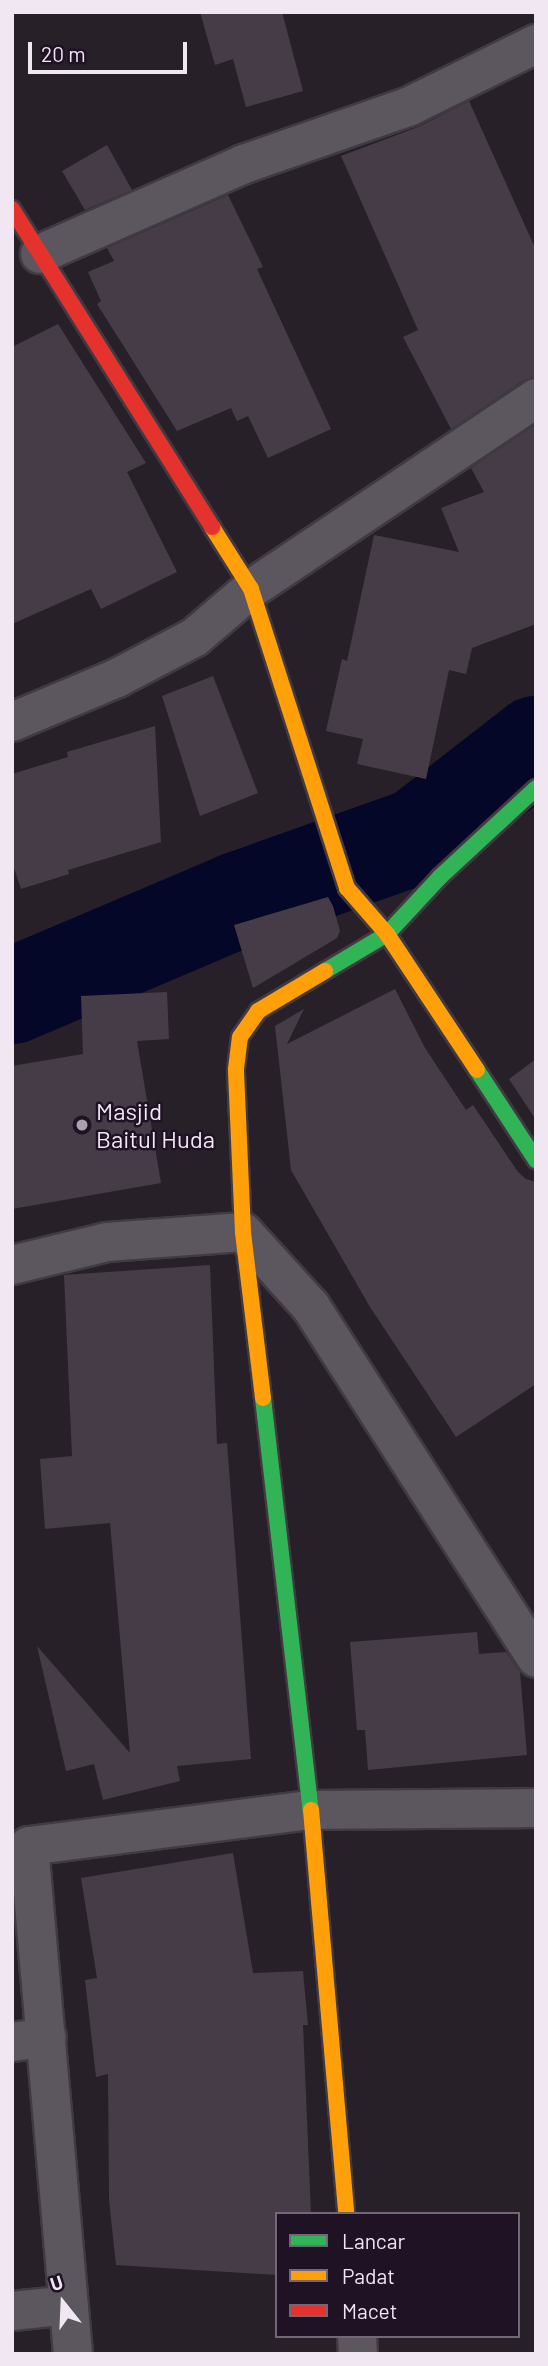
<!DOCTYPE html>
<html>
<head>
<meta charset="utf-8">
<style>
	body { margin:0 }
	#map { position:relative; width:548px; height:2366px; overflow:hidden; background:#272029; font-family:Barlow,sans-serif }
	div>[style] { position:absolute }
	.river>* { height:96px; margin:-48px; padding:0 48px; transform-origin:48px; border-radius:48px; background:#040727 }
	.building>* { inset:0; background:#453c48 }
	.roads { filter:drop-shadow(2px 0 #413a42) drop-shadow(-2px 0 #413a42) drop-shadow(0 2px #413a42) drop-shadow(0 -2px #413a42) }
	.street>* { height:38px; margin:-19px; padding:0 19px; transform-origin:19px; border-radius:19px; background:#5c565e }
	.fast>* { height:16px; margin:-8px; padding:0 8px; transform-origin:8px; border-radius:8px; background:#30b455 }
	.slow>* { height:16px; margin:-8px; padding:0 8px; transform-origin:8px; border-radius:8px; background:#ff9f0a }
	.jam>* { height:16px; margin:-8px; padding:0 8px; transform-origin:8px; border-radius:8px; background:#e5322d }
	.dots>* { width:19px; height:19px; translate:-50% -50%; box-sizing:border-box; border:4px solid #1f1224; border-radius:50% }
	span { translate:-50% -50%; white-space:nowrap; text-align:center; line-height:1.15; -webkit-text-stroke:5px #1f1224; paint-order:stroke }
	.poi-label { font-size:24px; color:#f0e7f3 }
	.left { translate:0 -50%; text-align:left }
	.frame { position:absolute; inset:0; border:14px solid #f0e7f3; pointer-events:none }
	.legend { position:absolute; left:275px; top:2212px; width:245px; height:126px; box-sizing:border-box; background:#1f1224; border:2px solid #736777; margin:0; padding:9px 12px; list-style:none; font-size:21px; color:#f0e7f3 }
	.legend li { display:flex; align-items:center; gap:14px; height:35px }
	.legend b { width:35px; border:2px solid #736777 }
	.north { position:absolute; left:28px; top:2268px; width:70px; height:70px; -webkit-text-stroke:5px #1f1224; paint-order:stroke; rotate:342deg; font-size:19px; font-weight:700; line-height:28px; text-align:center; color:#f0e7f3 }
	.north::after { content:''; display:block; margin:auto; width:24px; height:32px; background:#f0e7f3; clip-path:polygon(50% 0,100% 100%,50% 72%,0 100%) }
	.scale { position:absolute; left:28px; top:42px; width:159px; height:32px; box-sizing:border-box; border:4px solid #f0e7f3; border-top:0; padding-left:9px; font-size:21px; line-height:24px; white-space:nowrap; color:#f0e7f3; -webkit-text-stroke:5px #1f1224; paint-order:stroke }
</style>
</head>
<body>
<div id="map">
	<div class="river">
		<i style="left:12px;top:996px;width:246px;rotate:-23deg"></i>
		<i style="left:238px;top:900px;width:191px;rotate:-19.6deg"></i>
		<i style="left:418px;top:836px;width:150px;rotate:-37.9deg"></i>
	</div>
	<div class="building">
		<i style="clip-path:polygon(200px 12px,282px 12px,303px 91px,246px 107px,233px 59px,215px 65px)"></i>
		<i style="clip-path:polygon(469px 101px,536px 250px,536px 376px,524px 380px,451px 429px,403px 337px,418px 330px,341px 156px,418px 127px)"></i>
		<i style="clip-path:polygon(107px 145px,132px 190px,85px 210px,62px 171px)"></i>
		<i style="clip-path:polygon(228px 195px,263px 267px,257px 269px,331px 429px,268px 458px,248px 416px,237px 421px,231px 408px,177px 431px,97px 304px,101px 301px,88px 272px,114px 261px,107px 248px)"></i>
		<i style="clip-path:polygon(58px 324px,146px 463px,127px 472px,177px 572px,101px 609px,91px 589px,12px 624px,12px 347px)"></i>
		<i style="clip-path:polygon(536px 424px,536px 624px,472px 648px,466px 674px,449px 670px,426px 779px,357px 764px,363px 739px,326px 731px,342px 659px,347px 661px,374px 535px,459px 552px,441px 508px,484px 492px,471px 468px)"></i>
		<i style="clip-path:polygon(213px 676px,258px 793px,200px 816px,162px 696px)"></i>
		<i style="clip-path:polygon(155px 726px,161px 842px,68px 870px,69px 874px,21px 889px,12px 862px,12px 774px,68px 757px,67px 752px)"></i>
		<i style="clip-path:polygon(328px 897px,333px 906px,340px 931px,337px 938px,253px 988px,234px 925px)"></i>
		<i style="clip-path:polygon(395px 989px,425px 1048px,466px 1110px,473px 1105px,518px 1172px,526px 1179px,536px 1182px,536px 1384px,456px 1437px,370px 1307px,291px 1170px,275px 1026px,304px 1009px,287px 1044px)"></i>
		<i style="clip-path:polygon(167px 992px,169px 1039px,137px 1041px,161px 1183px,12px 1209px,12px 1066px,83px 1054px,81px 996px)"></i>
		<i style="clip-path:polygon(536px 1059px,536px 1120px,509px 1079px)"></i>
		<i style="clip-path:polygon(210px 1265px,217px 1444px,227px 1443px,251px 1759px,177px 1766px,180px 1781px,103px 1800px,94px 1764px,66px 1771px,37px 1646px,130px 1753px,110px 1523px,45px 1529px,40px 1459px,72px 1456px,64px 1275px)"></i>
		<i style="clip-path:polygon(477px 1632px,479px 1654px,506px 1652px,520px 1672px,527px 1755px,368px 1770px,365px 1730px,357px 1730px,350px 1642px)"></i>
		<i style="clip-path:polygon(233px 1853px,253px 1973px,303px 1971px,308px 2025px,303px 2025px,311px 2214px,277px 2214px,277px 2275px,116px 2265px,109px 2200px,108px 2074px,96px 2077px,85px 1980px,97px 1978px,81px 1878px)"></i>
	</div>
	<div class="roads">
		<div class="street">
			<i style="left:40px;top:254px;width:223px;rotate:-23.8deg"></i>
			<i style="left:244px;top:164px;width:174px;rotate:-19.2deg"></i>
			<i style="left:408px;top:107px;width:143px;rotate:-26.2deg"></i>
			<i style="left:12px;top:722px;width:114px;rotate:-22.7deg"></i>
			<i style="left:117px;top:678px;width:88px;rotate:-27.7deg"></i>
			<i style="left:195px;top:637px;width:74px;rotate:-40.6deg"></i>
			<i style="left:251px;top:589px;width:343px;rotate:-33.8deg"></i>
			<i style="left:12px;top:1265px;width:98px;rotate:-13.6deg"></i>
			<i style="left:107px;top:1242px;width:136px;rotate:-4.2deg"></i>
			<i style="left:243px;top:1232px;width:101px;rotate:47.8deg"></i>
			<i style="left:311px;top:1307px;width:417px;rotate:57.3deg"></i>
			<i style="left:12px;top:2042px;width:35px;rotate:-8deg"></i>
			<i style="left:12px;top:2311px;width:57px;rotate:-6deg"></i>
			<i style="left:357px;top:2336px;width:18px;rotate:87deg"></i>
			<i style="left:73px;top:2354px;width:510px;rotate:-94.95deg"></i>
			<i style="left:29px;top:1846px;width:284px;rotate:-7.3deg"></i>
			<i style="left:311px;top:1810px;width:225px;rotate:-0.5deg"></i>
		</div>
		<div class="fast">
			<i style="left:325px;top:971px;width:72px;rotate:-30.8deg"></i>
			<i style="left:387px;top:934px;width:78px;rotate:-47.1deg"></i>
			<i style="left:440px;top:877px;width:131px;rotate:-42.8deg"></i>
			<i style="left:477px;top:1070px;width:108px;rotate:56.8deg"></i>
			<i style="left:263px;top:1398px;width:415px;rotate:83.4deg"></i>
		</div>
		<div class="slow">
			<i style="left:212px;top:527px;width:73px;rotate:57.8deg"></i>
			<i style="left:251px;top:589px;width:314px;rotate:72.2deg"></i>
			<i style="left:347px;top:888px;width:61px;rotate:49deg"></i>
			<i style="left:387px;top:934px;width:163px;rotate:56.5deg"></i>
			<i style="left:263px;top:1398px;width:167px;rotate:-96.9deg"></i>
			<i style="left:243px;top:1232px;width:163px;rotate:-92.5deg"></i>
			<i style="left:236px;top:1069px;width:32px;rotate:-83deg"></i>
			<i style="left:240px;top:1037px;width:32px;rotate:-55deg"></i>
			<i style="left:258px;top:1011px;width:78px;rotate:-30.8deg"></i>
			<i style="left:311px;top:1810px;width:406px;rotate:85deg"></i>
		</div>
		<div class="jam">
			<i style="left:12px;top:209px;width:376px;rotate:57.8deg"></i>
		</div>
	</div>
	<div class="dots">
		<i style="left:82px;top:1125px;background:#aaa1ac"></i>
	</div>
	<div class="poi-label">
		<span class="left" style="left:96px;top:1125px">Masjid<br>Baitul Huda</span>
	</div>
	<div class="frame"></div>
	<ul class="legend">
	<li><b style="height:9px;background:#30b455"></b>Lancar</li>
	<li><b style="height:9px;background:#ff9f0a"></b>Padat</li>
	<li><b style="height:9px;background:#e5322d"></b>Macet</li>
	</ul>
	<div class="north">U</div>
	<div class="scale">20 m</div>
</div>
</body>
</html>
